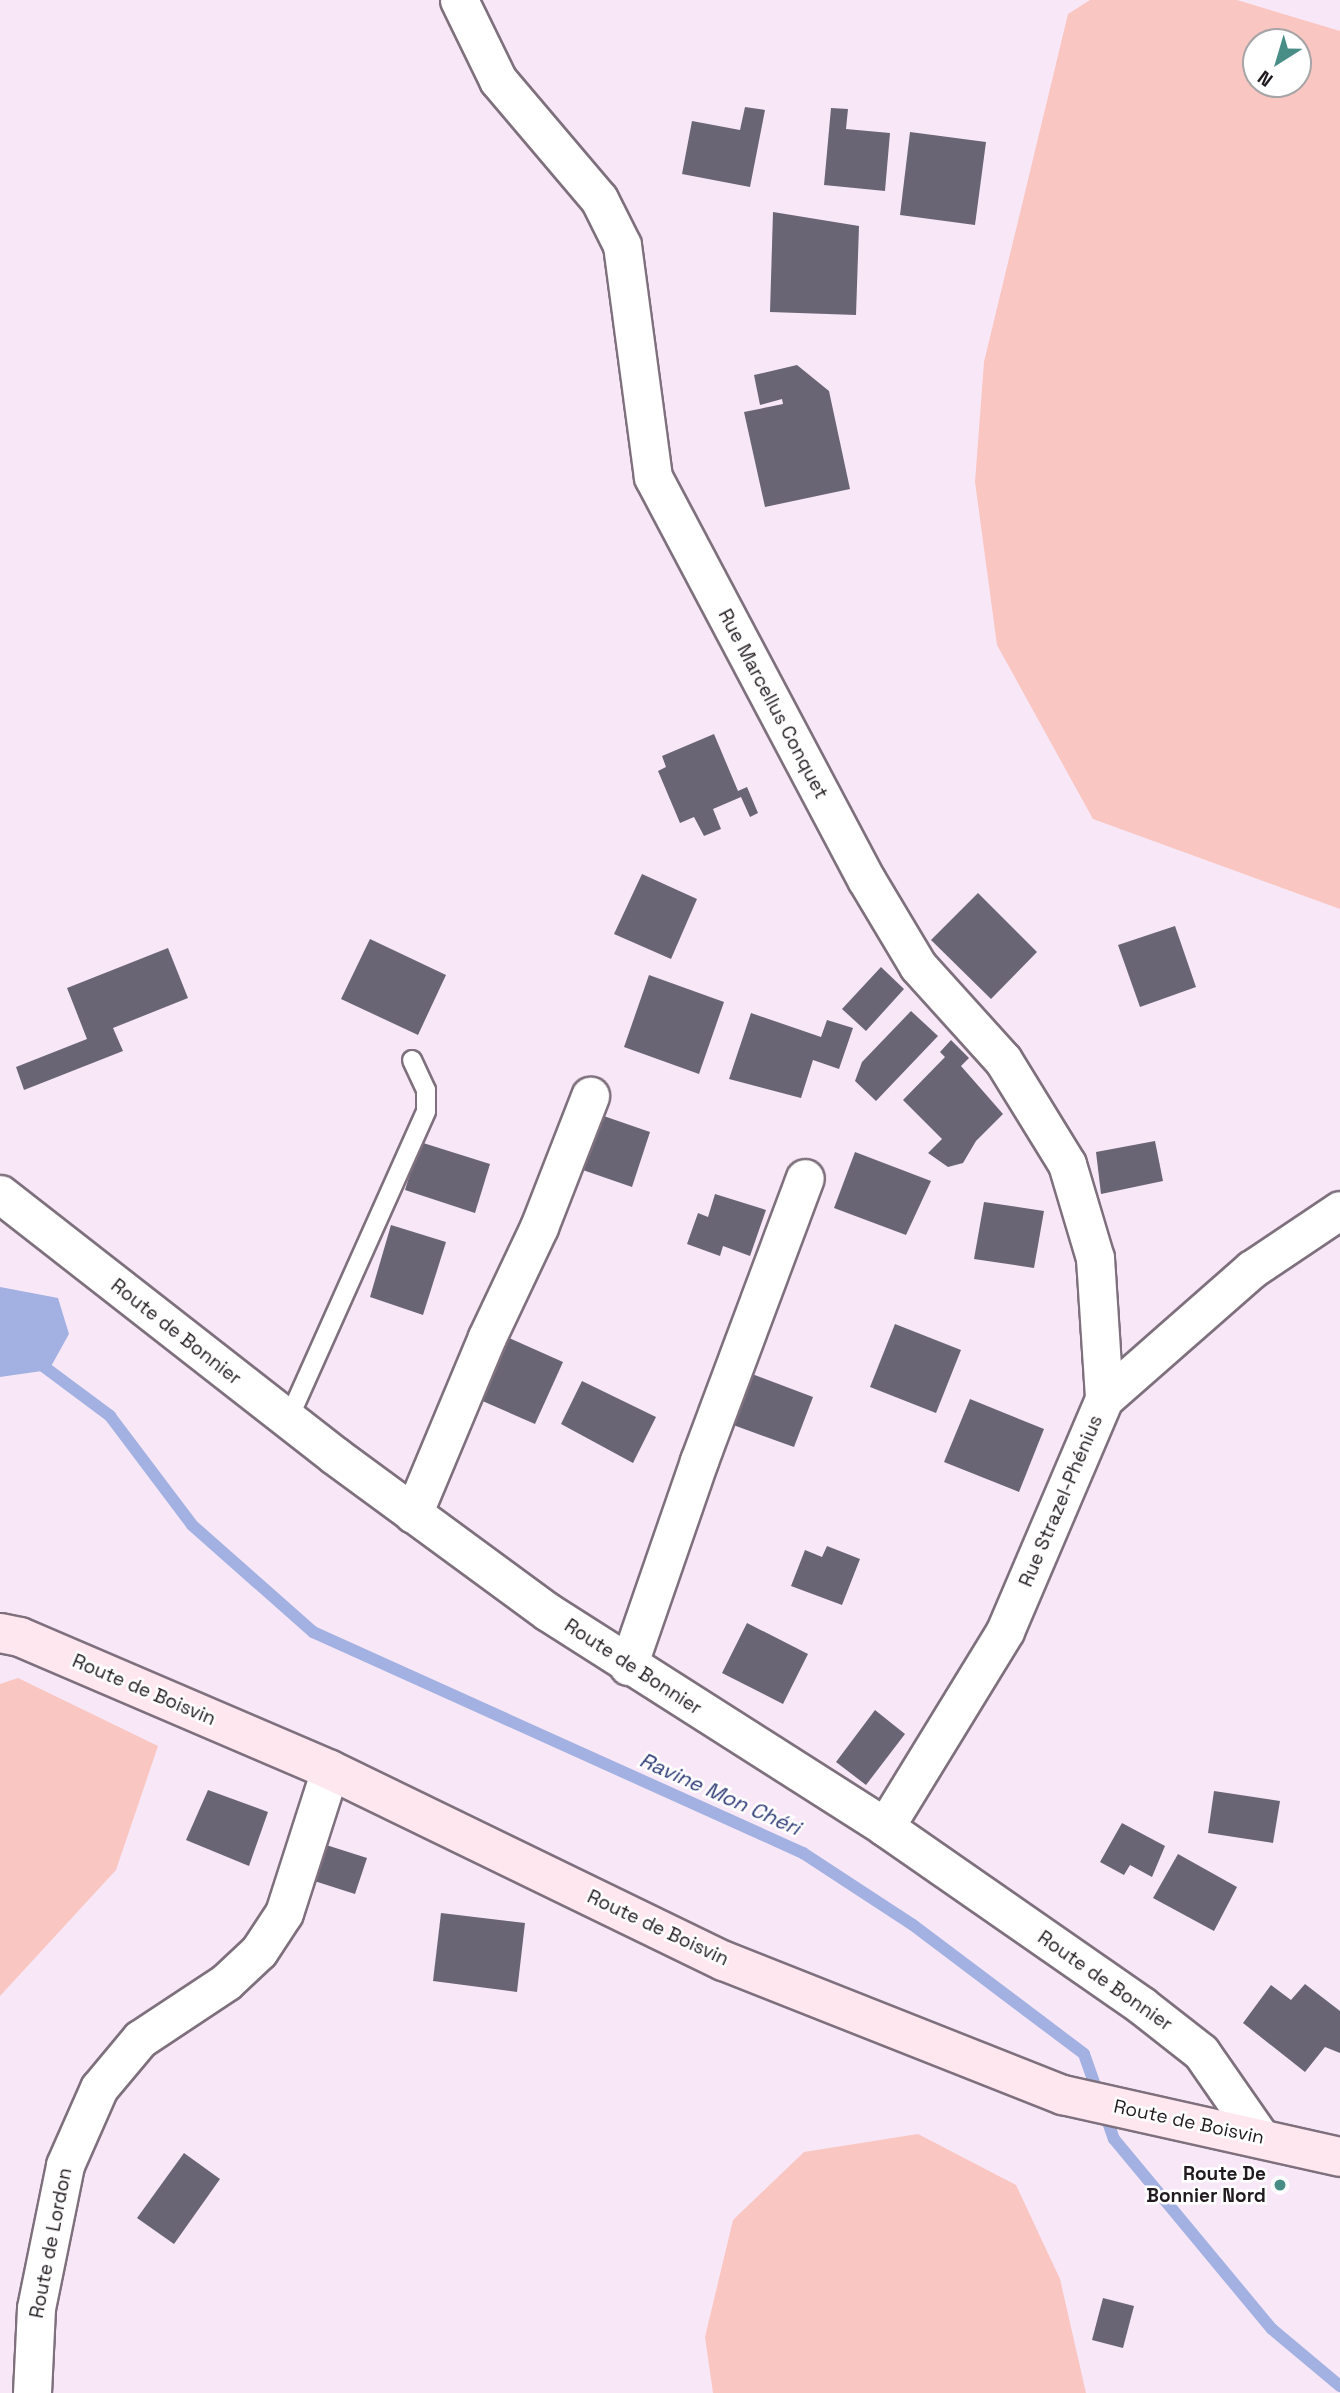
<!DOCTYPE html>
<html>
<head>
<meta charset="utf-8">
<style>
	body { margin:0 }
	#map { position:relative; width:1340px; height:2393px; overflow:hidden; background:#f8e8f7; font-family:"Space Grotesk",sans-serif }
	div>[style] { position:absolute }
	.green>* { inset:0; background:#f9c6c1 }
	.water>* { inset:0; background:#a2b1e1 }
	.stream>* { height:12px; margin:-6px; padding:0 6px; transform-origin:6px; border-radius:6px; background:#a2b1e1 }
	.building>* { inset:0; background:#6a6575 }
	.roads { filter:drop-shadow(2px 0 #7e707d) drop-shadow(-2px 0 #7e707d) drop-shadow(0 2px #7e707d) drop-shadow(0 -2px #7e707d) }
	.lane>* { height:18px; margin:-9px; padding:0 9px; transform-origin:9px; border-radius:9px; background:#fff }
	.street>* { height:37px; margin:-18.5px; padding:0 18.5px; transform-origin:18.5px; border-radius:18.5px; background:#fff }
	.secondary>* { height:38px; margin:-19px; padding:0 19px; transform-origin:19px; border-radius:19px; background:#ffe7f0 }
	.dots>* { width:19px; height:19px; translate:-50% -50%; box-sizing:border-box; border:4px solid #fff; border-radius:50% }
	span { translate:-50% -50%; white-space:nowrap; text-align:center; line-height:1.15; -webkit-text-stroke:5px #fff; paint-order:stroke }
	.street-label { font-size:19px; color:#211b20 }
	.poi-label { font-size:19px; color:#211b20; font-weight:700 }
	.right { translate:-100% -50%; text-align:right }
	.water-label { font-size:21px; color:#2e3b76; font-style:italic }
	.north { position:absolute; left:1242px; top:28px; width:70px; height:70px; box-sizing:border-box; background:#fff; border:2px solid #a6a4a6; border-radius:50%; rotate:217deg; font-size:19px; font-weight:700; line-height:28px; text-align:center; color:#211b20 }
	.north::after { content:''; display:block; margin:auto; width:24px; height:32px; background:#488e87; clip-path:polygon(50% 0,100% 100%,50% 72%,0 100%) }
</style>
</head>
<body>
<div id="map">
	<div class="green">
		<i style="clip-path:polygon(evenodd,1090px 0,1237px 0,1340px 31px,1340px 909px,1093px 819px,997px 645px,975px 482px,984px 362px,1068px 14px,1090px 0,1298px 42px,1298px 84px,1256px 84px,1256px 42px,1298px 42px)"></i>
		<i style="clip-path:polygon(18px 1678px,158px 1746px,116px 1870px,0 1996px,0 1684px)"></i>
		<i style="clip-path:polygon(918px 2134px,1016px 2185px,1060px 2279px,1086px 2393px,713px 2393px,705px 2337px,733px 2220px,804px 2152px)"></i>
	</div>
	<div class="water">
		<i style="clip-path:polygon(0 1287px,58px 1298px,69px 1334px,49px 1370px,0 1377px)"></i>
	</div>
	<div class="stream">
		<i style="left:35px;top:1360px;width:94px;rotate:36.7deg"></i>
		<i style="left:110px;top:1416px;width:136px;rotate:53deg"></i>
		<i style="left:192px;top:1525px;width:162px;rotate:41.5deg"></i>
		<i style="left:313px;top:1632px;width:538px;rotate:24.28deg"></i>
		<i style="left:803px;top:1853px;width:131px;rotate:33.2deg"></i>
		<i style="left:913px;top:1925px;width:214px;rotate:37deg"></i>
		<i style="left:1084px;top:2054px;width:90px;rotate:70.6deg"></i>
		<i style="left:1114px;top:2139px;width:247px;rotate:50.3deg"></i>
		<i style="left:1272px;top:2329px;width:89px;rotate:40deg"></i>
	</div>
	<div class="building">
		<i style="clip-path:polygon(745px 107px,765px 110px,750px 187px,682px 174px,692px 121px,740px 130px)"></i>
		<i style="clip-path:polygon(831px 108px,848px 109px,846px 129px,890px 133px,885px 191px,824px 185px)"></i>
		<i style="clip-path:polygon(910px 132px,986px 142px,975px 225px,900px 215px)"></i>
		<i style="clip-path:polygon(773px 212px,859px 226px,856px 315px,770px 312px)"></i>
		<i style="clip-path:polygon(797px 365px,829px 391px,850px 489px,765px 507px,744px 412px,783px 404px,782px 399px,760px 405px,754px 375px)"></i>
		<i style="clip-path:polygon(714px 734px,738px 791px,747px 787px,758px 813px,750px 817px,741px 797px,713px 809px,721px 829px,704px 836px,694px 817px,680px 823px,658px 771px,666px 767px,662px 756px)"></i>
		<i style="clip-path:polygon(642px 874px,697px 899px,671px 959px,614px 934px)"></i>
		<i style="clip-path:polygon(978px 893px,1037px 952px,991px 999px,931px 940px)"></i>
		<i style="clip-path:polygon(1175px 926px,1196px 987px,1140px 1007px,1118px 945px)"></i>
		<i style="clip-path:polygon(370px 939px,446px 975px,418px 1035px,341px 999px)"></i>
		<i style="clip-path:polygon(168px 948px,188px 998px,113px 1028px,123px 1051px,24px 1090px,16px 1067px,87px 1039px,67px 988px)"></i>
		<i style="clip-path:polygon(881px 967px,904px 989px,866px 1031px,842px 1009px)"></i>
		<i style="clip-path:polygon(649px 975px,724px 1002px,699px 1074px,624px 1047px)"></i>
		<i style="clip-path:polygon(911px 1011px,938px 1036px,876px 1101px,855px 1081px,862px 1062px)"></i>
		<i style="clip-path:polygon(751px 1013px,821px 1037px,827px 1020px,853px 1028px,839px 1069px,813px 1060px,801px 1098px,729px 1079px)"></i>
		<i style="clip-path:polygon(951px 1040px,969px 1058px,961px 1066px,1003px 1114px,976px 1141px,963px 1163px,948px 1167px,928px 1153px,942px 1139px,903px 1100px,945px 1057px,940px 1052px)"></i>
		<i style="clip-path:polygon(595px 1113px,650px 1132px,632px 1187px,577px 1168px)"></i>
		<i style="clip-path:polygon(1155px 1141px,1163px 1181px,1101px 1194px,1096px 1152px)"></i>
		<i style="clip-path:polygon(420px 1142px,490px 1164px,475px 1213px,405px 1190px)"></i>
		<i style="clip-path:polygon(855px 1152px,931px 1181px,906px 1235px,834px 1208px)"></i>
		<i style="clip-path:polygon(715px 1194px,766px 1210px,750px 1256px,723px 1246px,720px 1256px,687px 1244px,698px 1213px,708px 1217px)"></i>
		<i style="clip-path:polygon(984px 1202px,1044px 1211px,1034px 1268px,974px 1259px)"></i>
		<i style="clip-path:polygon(391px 1225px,446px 1242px,423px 1315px,370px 1297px)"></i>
		<i style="clip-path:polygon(895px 1324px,961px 1350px,936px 1413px,870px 1387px)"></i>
		<i style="clip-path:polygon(498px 1333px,563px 1362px,535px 1424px,471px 1396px)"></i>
		<i style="clip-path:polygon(744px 1371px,813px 1397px,794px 1447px,725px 1422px)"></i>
		<i style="clip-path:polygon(582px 1381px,656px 1417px,633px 1463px,561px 1424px)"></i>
		<i style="clip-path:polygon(970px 1399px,1044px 1429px,1019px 1492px,944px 1462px)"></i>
		<i style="clip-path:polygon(827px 1546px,860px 1559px,842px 1605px,791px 1586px,805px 1550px,822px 1557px)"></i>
		<i style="clip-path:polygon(747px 1623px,808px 1654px,783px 1704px,722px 1673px)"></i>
		<i style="clip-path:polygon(875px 1710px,905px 1734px,866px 1785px,836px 1762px)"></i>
		<i style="clip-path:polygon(208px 1790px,268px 1812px,249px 1866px,186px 1840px)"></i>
		<i style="clip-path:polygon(1214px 1791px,1280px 1801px,1273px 1843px,1208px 1833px)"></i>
		<i style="clip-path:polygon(1122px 1823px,1165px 1846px,1152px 1877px,1130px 1865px,1124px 1875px,1100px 1862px)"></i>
		<i style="clip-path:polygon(320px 1843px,367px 1858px,355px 1894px,308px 1879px)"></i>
		<i style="clip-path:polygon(1178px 1854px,1237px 1887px,1214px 1931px,1153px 1898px)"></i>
		<i style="clip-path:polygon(441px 1913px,525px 1923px,517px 1992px,433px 1981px)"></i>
		<i style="clip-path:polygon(1305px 1984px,1340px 2011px,1340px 2053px,1325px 2047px,1305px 2072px,1243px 2023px,1271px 1985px,1291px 2000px)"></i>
		<i style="clip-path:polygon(184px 2153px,220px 2179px,174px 2244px,137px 2218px)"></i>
		<i style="clip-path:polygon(1103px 2298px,1134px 2306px,1123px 2348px,1092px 2340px)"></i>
	</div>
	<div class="roads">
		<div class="lane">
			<i style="left:288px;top:1420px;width:338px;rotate:-65.9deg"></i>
			<i style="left:426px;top:1111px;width:21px;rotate:-90deg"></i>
			<i style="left:426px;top:1090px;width:33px;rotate:-115deg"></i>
		</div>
		<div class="street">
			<i style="left:459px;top:0;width:89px;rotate:64deg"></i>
			<i style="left:498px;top:80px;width:156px;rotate:49.7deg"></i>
			<i style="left:599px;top:199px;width:51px;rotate:63.4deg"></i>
			<i style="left:622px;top:245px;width:234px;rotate:82.4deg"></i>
			<i style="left:653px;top:477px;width:455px;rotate:62.1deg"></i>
			<i style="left:866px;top:879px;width:101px;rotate:59.1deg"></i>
			<i style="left:918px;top:966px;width:127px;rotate:47.9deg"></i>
			<i style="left:1003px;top:1060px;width:122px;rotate:58.4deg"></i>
			<i style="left:1067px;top:1164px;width:98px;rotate:73.4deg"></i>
			<i style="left:1095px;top:1258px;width:141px;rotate:86.3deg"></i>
			<i style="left:0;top:1194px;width:424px;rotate:38deg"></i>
			<i style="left:334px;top:1455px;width:265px;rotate:36.3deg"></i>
			<i style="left:548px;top:1612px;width:400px;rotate:32.5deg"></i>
			<i style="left:885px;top:1827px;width:312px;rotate:34.8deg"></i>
			<i style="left:1141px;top:2005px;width:76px;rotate:38.1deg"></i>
			<i style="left:1201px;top:2052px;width:103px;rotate:55.2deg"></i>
			<i style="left:413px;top:1514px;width:192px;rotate:-67.3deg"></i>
			<i style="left:487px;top:1337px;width:122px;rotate:-64.7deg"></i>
			<i style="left:539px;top:1227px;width:141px;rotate:-68.7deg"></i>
			<i style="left:628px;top:1666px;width:217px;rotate:-70.9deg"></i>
			<i style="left:699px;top:1461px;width:302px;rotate:-69.5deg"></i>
			<i style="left:885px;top:1827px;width:230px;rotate:-58.5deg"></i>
			<i style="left:1005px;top:1631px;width:252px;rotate:-66.9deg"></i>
			<i style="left:1104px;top:1399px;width:197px;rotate:-41.3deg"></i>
			<i style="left:1252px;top:1269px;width:106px;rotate:-33.8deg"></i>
			<i style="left:32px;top:2393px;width:85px;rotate:-87.3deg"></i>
			<i style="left:36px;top:2308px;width:146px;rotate:-78.5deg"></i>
			<i style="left:65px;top:2165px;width:84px;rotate:-66.2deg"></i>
			<i style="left:99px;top:2088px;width:64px;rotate:-50.1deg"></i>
			<i style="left:140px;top:2039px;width:103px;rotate:-33.5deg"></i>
			<i style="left:226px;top:1982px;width:45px;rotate:-43.2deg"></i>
			<i style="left:259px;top:1951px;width:45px;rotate:-56.7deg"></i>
			<i style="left:284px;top:1913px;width:150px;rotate:-72.2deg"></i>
		</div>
		<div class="secondary">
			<i style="left:0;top:1633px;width:20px;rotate:11deg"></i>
			<i style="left:20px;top:1637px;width:337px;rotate:23.2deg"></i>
			<i style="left:330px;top:1770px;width:438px;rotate:25.9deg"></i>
			<i style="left:724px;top:1961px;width:365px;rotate:21.6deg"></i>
			<i style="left:1063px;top:2095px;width:284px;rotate:12.6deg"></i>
		</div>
	</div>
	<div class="dots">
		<i style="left:1280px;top:2185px;background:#488e87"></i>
	</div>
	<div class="street-label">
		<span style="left:773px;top:704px;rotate:62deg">Rue Marcellus Conquet</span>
		<span style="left:176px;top:1332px;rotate:38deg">Route de Bonnier</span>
		<span style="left:1061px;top:1501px;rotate:-67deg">Rue Strazel-Phénius</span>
		<span style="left:633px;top:1667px;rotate:33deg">Route de Bonnier</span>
		<span style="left:144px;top:1690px;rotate:23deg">Route de Boisvin</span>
		<span style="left:658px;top:1928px;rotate:25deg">Route de Boisvin</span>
		<span style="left:1105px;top:1981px;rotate:35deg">Route de Bonnier</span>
		<span style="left:1189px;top:2122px;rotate:12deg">Route de Boisvin</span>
		<span style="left:51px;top:2243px;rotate:-79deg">Route de Lordon</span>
	</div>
	<div class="poi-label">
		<span class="right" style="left:1266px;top:2185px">Route De<br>Bonnier Nord</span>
	</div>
	<div class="water-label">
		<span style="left:720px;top:1794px;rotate:24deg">Ravine Mon Chéri</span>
	</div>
	<div class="north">N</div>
</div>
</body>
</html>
